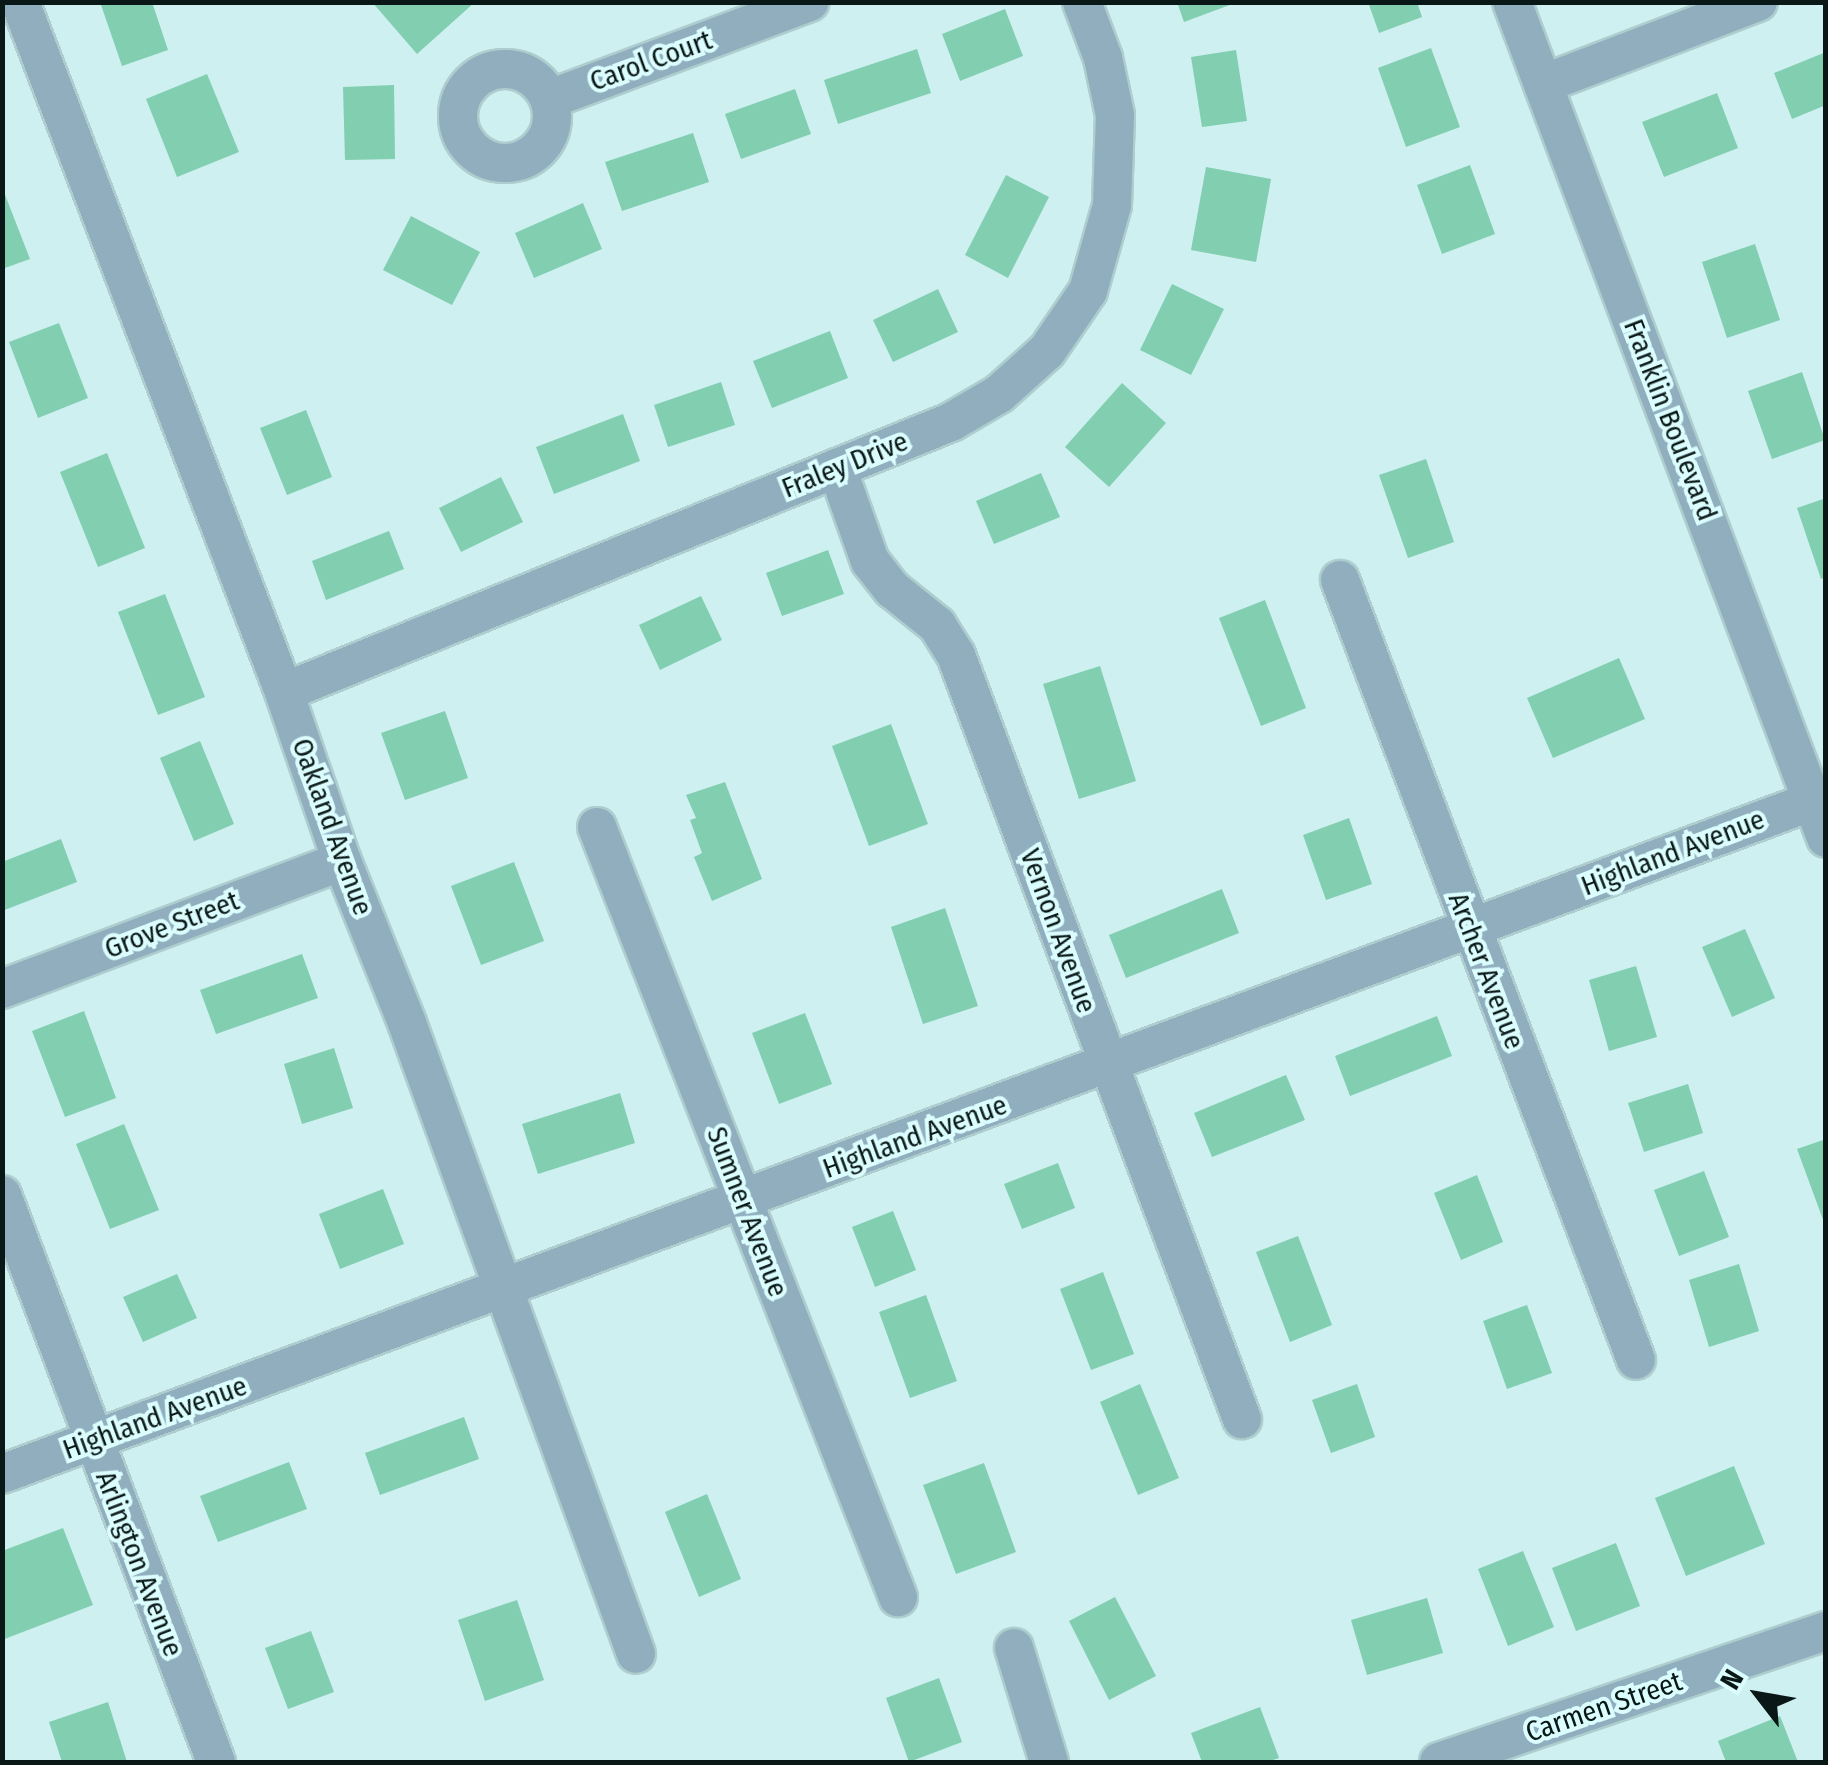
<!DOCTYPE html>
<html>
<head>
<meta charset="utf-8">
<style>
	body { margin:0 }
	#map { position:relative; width:1828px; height:1765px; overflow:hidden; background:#cef0f1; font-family:"Fira Sans Condensed",sans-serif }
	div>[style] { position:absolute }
	.building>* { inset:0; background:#81ceb0 }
	.roads { filter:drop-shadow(2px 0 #afcdce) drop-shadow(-2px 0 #afcdce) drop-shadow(0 2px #afcdce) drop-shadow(0 -2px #afcdce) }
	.minor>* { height:38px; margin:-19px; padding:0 19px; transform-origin:19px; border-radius:19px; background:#90aebe }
	.minor>.ring { margin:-19px; padding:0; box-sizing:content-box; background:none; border:38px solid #90aebe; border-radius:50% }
	span { translate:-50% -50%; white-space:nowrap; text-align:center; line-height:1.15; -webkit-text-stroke:8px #dbfdfe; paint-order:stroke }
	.street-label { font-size:28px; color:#0a1717 }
	.frame { position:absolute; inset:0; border:5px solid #0a1717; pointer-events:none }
	.north { position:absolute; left:1708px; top:1645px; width:100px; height:100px; -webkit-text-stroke:8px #dbfdfe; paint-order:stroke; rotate:301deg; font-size:28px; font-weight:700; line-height:40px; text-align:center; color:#0a1717 }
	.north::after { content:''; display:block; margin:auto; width:35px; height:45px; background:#0a1717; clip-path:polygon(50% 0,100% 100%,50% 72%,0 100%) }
</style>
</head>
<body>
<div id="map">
	<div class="building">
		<i style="clip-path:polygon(100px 2px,152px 2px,168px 50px,122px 66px)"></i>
		<i style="clip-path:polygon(372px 2px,475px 2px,417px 54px)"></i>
		<i style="clip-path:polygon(1177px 2px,1235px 2px,1235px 3px,1184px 22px)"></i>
		<i style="clip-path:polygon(1368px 2px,1417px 2px,1422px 17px,1379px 33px)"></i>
		<i style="clip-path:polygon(1005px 9px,1023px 56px,960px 81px,942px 34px)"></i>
		<i style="clip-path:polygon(1431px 48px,1460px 127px,1406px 147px,1378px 68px)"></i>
		<i style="clip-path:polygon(917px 49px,931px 93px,838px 124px,824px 80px)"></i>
		<i style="clip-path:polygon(1236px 50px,1247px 121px,1202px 127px,1191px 57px)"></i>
		<i style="clip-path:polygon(1826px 52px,1826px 105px,1792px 119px,1774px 73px)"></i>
		<i style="clip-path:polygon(207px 74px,239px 152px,177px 177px,146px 99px)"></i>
		<i style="clip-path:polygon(394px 85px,395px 159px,345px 160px,343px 87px)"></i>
		<i style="clip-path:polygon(795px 89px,811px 134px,741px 159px,725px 114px)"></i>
		<i style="clip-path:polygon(1717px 93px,1738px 148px,1664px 177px,1642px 122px)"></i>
		<i style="clip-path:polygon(693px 133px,709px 182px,622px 211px,605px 162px)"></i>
		<i style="clip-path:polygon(1470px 165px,1495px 234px,1442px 254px,1417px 185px)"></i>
		<i style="clip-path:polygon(1206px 167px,1271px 179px,1256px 262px,1191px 250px)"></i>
		<i style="clip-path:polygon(1006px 175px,1049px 197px,1008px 278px,965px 255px)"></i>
		<i style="clip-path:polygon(2px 187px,30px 259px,2px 269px)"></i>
		<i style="clip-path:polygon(583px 203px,602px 249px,534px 278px,515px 233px)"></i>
		<i style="clip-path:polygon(411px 216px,480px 252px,452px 305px,383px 270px)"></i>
		<i style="clip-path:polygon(1755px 244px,1780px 320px,1727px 338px,1702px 262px)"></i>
		<i style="clip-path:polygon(1172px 284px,1224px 309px,1191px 375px,1140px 350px)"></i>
		<i style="clip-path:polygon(938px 289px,958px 332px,893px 362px,873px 320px)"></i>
		<i style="clip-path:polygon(59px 323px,88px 398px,38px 418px,9px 342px)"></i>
		<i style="clip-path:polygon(830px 331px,848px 378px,772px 408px,753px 361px)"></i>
		<i style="clip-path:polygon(1802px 372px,1825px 440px,1772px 459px,1748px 391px)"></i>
		<i style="clip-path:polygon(721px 382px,735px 425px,668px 447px,654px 405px)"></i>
		<i style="clip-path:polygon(1122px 383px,1166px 423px,1109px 487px,1065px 447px)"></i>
		<i style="clip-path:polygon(306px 410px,332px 477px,287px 495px,260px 428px)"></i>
		<i style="clip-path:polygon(623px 414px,640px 461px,554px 494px,536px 447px)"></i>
		<i style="clip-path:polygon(107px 453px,145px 548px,98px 567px,60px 472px)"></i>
		<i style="clip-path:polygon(1426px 459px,1454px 542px,1408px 558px,1379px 475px)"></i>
		<i style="clip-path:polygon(1041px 473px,1060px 517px,994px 544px,976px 501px)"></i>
		<i style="clip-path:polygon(501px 477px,523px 522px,461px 552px,439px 508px)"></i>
		<i style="clip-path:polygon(1826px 498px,1826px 577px,1821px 579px,1797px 508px)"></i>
		<i style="clip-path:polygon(389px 531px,404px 569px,326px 600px,312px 561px)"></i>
		<i style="clip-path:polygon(828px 550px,844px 594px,782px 616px,766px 573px)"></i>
		<i style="clip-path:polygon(165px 594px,205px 697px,158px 715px,118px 612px)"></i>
		<i style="clip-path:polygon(701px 596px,722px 640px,660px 670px,639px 625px)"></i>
		<i style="clip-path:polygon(1265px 600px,1306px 708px,1261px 726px,1219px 618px)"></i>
		<i style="clip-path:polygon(1619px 658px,1645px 719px,1553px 758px,1527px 698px)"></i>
		<i style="clip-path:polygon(1100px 666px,1136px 781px,1079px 799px,1043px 684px)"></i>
		<i style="clip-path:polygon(445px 711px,468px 778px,405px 800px,381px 733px)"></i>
		<i style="clip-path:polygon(891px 724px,928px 824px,869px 846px,832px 746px)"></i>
		<i style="clip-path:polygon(200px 741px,234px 824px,194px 841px,160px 758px)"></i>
		<i style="clip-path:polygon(725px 782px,762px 879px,712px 901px,694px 857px,702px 853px,690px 820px,696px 818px,686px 795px)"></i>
		<i style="clip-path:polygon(1349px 818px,1372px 884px,1326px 900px,1303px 835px)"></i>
		<i style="clip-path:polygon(61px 839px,77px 882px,2px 911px,2px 862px)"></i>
		<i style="clip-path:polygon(514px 862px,544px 941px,481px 965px,451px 886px)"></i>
		<i style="clip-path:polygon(1222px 889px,1239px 933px,1126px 978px,1109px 935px)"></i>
		<i style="clip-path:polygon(945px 908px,978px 1006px,923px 1024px,891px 927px)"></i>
		<i style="clip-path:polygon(1745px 929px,1775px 998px,1732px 1017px,1702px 947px)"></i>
		<i style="clip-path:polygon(302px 954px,318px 998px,216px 1034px,200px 990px)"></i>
		<i style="clip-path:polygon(1636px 966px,1657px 1037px,1609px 1051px,1589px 980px)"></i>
		<i style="clip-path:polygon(84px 1011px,116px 1098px,65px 1117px,32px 1031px)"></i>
		<i style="clip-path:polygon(805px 1013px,832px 1084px,779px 1104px,752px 1033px)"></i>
		<i style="clip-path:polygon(1437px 1016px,1452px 1056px,1350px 1096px,1335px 1056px)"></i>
		<i style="clip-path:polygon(334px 1048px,353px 1108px,302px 1124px,284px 1064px)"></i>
		<i style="clip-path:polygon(1286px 1075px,1305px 1120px,1212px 1157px,1194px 1113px)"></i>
		<i style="clip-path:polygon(1688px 1084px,1703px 1133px,1644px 1152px,1628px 1103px)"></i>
		<i style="clip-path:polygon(620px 1093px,635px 1143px,538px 1174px,522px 1124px)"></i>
		<i style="clip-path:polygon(124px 1124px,159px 1210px,110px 1229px,76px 1144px)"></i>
		<i style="clip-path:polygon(1826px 1139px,1826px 1225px,1825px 1225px,1797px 1149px)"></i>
		<i style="clip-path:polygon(1058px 1163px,1075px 1208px,1022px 1229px,1004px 1184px)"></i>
		<i style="clip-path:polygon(1704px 1171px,1729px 1237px,1679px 1256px,1654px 1190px)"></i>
		<i style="clip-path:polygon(1477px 1175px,1503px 1242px,1461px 1260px,1434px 1193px)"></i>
		<i style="clip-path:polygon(383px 1189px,404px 1244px,340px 1269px,319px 1214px)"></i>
		<i style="clip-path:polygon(893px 1211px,916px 1270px,875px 1287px,852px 1227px)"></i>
		<i style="clip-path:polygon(1298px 1236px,1332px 1325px,1290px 1342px,1256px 1252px)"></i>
		<i style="clip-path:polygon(1739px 1264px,1759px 1331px,1709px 1347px,1689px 1280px)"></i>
		<i style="clip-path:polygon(1103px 1272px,1134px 1354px,1091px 1370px,1060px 1289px)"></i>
		<i style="clip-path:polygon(177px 1274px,197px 1318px,143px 1342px,123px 1297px)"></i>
		<i style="clip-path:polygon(926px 1295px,957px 1381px,910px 1398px,879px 1312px)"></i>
		<i style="clip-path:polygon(1527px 1305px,1552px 1373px,1507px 1389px,1483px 1321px)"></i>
		<i style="clip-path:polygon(1140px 1384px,1179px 1478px,1138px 1495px,1100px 1402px)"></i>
		<i style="clip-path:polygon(1357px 1384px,1375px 1437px,1331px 1453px,1312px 1400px)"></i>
		<i style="clip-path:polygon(464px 1417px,479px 1459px,380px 1495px,365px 1453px)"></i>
		<i style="clip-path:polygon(289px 1462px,307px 1509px,218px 1542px,200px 1496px)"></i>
		<i style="clip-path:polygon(984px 1463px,1016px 1552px,956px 1574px,923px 1485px)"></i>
		<i style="clip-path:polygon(1734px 1466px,1765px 1544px,1686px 1576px,1655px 1498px)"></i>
		<i style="clip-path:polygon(707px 1494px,741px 1579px,699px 1597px,665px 1512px)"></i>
		<i style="clip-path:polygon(63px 1528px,93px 1605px,2px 1640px,2px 1551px)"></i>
		<i style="clip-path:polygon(1616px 1543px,1640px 1606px,1576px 1631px,1552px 1568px)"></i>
		<i style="clip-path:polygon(1523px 1551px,1554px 1627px,1508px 1646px,1478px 1569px)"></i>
		<i style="clip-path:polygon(1115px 1597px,1156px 1676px,1109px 1700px,1069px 1621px)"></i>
		<i style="clip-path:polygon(1427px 1598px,1443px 1653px,1367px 1675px,1351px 1620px)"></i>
		<i style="clip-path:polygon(517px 1600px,544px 1680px,485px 1701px,458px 1620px)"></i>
		<i style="clip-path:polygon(311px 1631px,334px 1692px,288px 1709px,265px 1648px)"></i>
		<i style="clip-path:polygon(939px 1678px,962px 1742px,909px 1762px,886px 1698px)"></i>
		<i style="clip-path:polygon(108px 1702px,127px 1762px,62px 1762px,49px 1722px)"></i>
		<i style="clip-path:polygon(1260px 1707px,1279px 1758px,1267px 1762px,1202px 1762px,1191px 1733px)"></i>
		<i style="clip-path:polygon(1780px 1716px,1798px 1762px,1726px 1762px,1718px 1741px)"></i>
	</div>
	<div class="roads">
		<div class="minor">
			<i style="left:20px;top:2px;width:739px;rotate:69.06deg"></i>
			<i style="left:284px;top:692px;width:179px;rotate:71.1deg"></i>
			<i style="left:342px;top:861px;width:175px;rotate:68.1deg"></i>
			<i style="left:407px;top:1023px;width:671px;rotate:70.05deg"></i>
			<i style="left:1512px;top:2px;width:893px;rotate:69.41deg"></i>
			<i class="ring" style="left:458px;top:69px;width:56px;height:56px"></i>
			<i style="left:1543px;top:84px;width:230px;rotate:-20.9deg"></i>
			<i style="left:550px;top:99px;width:277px;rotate:-20.5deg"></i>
			<i style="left:837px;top:468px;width:99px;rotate:70.5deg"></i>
			<i style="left:870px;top:561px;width:36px;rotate:52deg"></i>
			<i style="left:892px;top:589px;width:58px;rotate:38.7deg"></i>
			<i style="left:937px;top:625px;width:36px;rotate:58deg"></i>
			<i style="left:956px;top:655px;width:816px;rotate:69.48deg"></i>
			<i style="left:1340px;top:580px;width:834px;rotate:69.22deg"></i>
			<i style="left:284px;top:692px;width:720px;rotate:-22.04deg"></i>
			<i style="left:951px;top:422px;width:56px;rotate:-30.3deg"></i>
			<i style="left:999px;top:394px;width:64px;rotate:-41.9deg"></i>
			<i style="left:1047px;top:351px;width:73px;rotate:-55.7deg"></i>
			<i style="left:1088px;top:291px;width:89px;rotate:-74.4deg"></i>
			<i style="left:1112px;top:205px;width:90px;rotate:-88.1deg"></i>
			<i style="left:1115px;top:115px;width:58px;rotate:-101.9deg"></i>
			<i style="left:1103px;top:58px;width:60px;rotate:-110.6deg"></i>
			<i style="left:597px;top:827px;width:827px;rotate:68.65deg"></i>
			<i style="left:2px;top:989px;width:363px;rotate:-20.6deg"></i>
			<i style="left:2px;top:1195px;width:606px;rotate:69.32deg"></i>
			<i style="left:2px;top:1474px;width:1946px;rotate:-20.39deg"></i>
			<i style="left:1014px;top:1648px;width:119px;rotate:72.9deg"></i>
			<i style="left:1439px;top:1762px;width:409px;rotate:-18.7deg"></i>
		</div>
	</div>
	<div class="street-label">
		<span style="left:651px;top:61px;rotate:-20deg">Carol Court</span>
		<span style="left:1670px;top:420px;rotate:69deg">Franklin Boulevard</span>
		<span style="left:845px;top:465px;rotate:-22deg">Fraley Drive</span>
		<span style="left:332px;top:827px;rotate:70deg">Oakland Avenue</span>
		<span style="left:1673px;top:853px;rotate:-21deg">Highland Avenue</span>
		<span style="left:172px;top:925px;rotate:-21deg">Grove Street</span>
		<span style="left:1058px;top:931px;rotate:70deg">Vernon Avenue</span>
		<span style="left:1486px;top:971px;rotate:69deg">Archer Avenue</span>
		<span style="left:915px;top:1137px;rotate:-20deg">Highland Avenue</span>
		<span style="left:747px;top:1212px;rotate:69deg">Sumner Avenue</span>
		<span style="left:155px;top:1418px;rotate:-20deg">Highland Avenue</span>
		<span style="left:139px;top:1564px;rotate:69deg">Arlington Avenue</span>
		<span style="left:1604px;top:1707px;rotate:-19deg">Carmen Street</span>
	</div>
	<div class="frame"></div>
	<div class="north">N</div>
</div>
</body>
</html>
